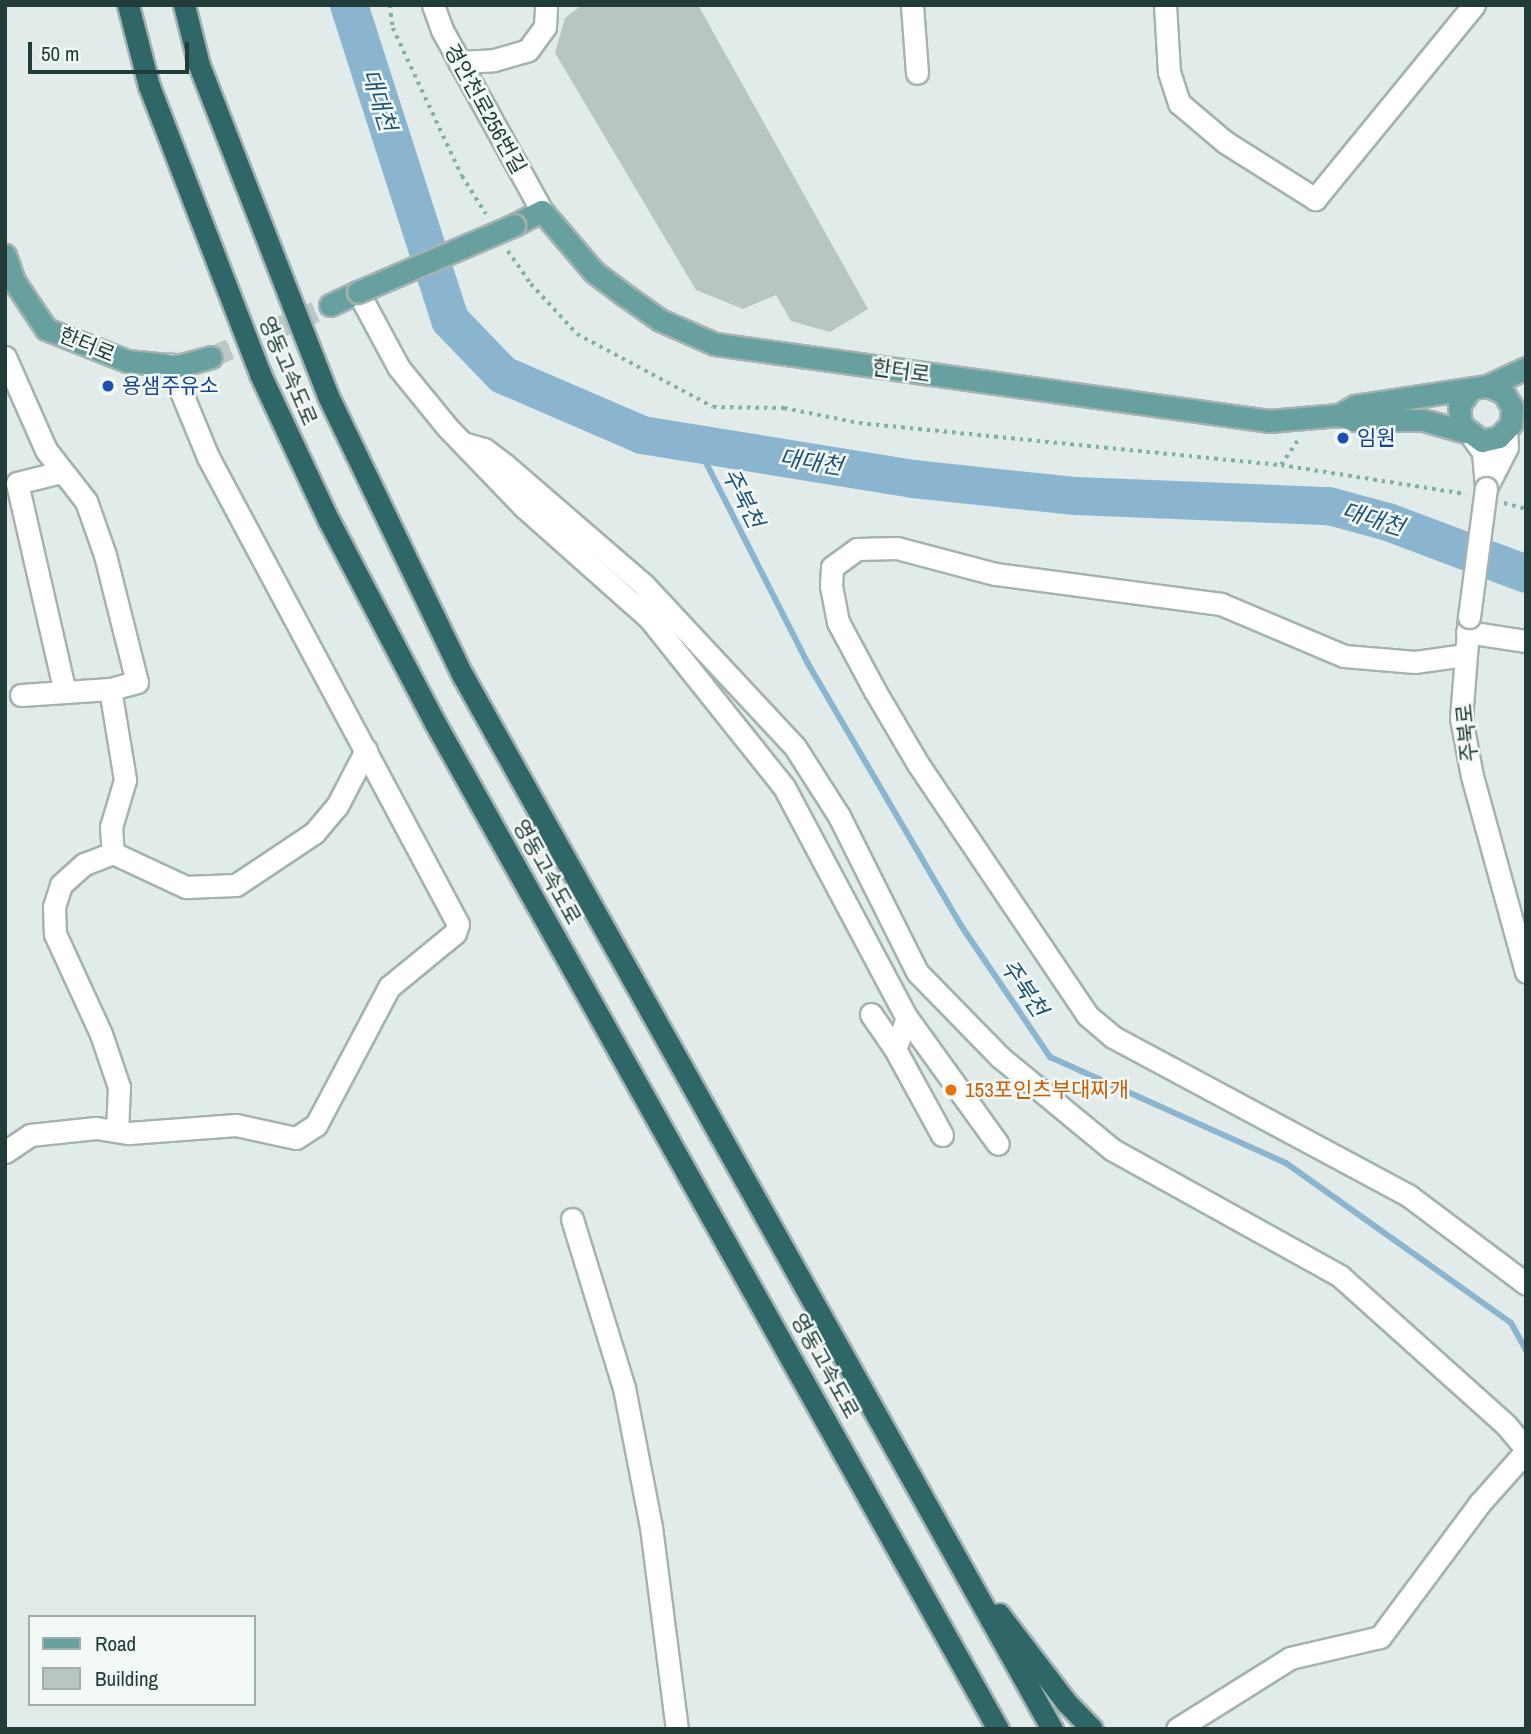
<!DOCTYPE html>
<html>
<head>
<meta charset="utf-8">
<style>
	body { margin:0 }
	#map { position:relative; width:1531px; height:1734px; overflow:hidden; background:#e1ebe9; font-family:"Archivo Narrow","Noto Sans KR",sans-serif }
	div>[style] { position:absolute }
	.stream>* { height:6px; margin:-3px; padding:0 3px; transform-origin:3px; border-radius:3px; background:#8bb5cf }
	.river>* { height:38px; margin:-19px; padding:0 19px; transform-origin:19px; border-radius:19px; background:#8bb5cf }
	.building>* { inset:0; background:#b7c6c3 }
	.major-tunnel>* { height:21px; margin-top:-10.5px; transform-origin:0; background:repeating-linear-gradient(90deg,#bbc8c6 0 21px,transparent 0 31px) }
	.path>* { height:3.5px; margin-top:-1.75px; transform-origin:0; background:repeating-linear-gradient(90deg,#83aeaa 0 3.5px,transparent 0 8.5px) }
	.roads { filter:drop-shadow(2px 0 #a4b3b1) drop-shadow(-2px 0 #a4b3b1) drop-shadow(0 2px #a4b3b1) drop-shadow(0 -2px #a4b3b1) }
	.minor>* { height:21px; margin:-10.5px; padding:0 10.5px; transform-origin:10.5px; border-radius:10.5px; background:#fff }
	.major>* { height:21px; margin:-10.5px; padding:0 10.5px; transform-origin:10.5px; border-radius:10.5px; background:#67a09e }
	.highway>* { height:21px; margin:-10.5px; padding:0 10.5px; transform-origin:10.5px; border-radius:10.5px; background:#2f6667 }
	.bridges { filter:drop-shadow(2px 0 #a4b3b1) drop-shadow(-2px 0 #a4b3b1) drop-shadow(0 2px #a4b3b1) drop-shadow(0 -2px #a4b3b1) }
	.minor-bridge>* { height:21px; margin:-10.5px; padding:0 10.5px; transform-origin:10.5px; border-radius:10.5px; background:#fff }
	.major-bridge>* { height:21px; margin:-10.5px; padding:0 10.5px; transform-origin:10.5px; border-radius:10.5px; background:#67a09e }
	.dots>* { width:19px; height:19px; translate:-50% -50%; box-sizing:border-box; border:4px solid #f2f8f6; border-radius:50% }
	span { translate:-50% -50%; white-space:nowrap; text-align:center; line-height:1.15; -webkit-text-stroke:5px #f2f8f6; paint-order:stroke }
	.street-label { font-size:21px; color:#223c3a }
	.transit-label { font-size:21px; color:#164399 }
	.left { translate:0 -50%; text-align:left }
	.food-label { font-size:21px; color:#c56008 }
	.water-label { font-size:23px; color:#1e5376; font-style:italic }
	.frame { position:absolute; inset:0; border:7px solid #223c3a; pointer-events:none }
	.legend { position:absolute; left:28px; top:1615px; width:228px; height:91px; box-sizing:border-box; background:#f2f8f6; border:2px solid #9fadab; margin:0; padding:9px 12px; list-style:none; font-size:21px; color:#223c3a }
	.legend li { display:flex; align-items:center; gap:14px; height:35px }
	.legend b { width:35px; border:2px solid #9fadab }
	.scale { position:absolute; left:28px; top:42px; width:161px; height:32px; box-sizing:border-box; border:4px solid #223c3a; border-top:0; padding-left:9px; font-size:21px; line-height:24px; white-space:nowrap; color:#223c3a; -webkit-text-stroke:5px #f2f8f6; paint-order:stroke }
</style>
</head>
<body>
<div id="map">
	<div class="stream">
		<i style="left:696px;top:443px;width:246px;rotate:63.1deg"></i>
		<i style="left:807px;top:662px;width:303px;rotate:59.7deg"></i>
		<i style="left:960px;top:924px;width:161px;rotate:55.9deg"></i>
		<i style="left:1050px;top:1057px;width:259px;rotate:24.2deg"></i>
		<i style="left:1286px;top:1163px;width:276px;rotate:35.4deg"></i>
		<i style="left:1511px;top:1323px;width:31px;rotate:61deg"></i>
	</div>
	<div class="river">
		<i style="left:349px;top:5px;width:331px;rotate:72.2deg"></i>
		<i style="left:450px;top:320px;width:76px;rotate:46.1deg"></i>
		<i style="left:503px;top:375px;width:151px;rotate:23.3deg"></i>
		<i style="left:642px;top:435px;width:275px;rotate:9.2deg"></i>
		<i style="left:913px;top:479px;width:164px;rotate:6deg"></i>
		<i style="left:1076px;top:496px;width:253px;rotate:2.3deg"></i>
		<i style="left:1329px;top:506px;width:61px;rotate:15.2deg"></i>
		<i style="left:1388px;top:522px;width:147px;rotate:20.6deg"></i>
	</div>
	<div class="building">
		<i style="clip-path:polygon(582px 5px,698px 5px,868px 309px,830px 332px,791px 321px,776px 295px,743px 309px,696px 290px,555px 53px,565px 18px)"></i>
	</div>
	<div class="major-tunnel">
		<i style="left:211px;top:357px;width:130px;rotate:-23.6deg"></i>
	</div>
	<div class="path">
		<i style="left:390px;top:5px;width:23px;rotate:83deg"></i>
		<i style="left:393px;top:28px;width:163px;rotate:65deg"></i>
		<i style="left:462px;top:176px;width:45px;rotate:57.7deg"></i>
		<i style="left:508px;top:251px;width:40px;rotate:55.1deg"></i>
		<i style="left:531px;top:284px;width:68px;rotate:47.4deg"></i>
		<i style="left:577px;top:334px;width:154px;rotate:28.2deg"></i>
		<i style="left:713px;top:407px;width:71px;rotate:0.8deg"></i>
		<i style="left:784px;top:408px;width:76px;rotate:11.3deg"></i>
		<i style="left:859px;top:423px;width:424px;rotate:5.7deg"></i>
		<i style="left:1281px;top:465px;width:187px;rotate:8.9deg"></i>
		<i style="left:1281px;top:465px;width:32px;rotate:-56deg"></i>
		<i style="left:1504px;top:503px;width:23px;rotate:15deg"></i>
	</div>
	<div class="roads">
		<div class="minor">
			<i style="left:433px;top:5px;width:27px;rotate:70deg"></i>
			<i style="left:442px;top:30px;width:207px;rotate:61.1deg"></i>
			<i style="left:912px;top:5px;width:68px;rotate:85.8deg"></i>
			<i style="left:1165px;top:5px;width:67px;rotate:86.6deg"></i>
			<i style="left:1169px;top:72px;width:33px;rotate:72deg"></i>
			<i style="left:1179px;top:103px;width:60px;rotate:40.3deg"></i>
			<i style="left:1225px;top:142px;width:107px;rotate:32.3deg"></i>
			<i style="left:1315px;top:199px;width:251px;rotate:-50.7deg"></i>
			<i style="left:459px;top:62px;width:35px;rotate:-3deg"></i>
			<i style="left:494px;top:60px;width:35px;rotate:-16deg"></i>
			<i style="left:528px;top:50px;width:29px;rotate:-54deg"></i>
			<i style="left:545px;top:27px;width:22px;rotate:-87deg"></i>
			<i style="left:358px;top:292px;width:86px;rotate:61.7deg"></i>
			<i style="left:399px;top:368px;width:76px;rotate:50.9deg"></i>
			<i style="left:447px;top:427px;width:112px;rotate:46.1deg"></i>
			<i style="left:525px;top:508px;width:166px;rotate:41.6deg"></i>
			<i style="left:649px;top:618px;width:216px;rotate:51.4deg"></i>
			<i style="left:784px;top:787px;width:262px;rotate:62deg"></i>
			<i style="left:907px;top:1018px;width:155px;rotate:54.2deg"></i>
			<i style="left:5px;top:357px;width:102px;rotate:66.2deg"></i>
			<i style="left:46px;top:450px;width:65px;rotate:51.9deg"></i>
			<i style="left:86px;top:501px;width:57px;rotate:70.6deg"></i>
			<i style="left:105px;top:555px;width:131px;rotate:75.9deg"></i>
			<i style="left:137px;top:682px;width:28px;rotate:165deg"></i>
			<i style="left:110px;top:689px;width:92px;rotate:80.6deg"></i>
			<i style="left:125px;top:780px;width:49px;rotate:106.6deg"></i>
			<i style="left:111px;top:827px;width:26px;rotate:86deg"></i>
			<i style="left:113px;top:853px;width:31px;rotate:159deg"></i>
			<i style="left:84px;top:864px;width:31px;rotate:138deg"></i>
			<i style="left:61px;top:885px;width:23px;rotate:108deg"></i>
			<i style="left:54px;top:907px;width:27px;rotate:88deg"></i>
			<i style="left:55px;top:934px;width:110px;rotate:65.3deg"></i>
			<i style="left:101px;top:1034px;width:56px;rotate:71.2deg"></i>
			<i style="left:119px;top:1087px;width:44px;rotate:92.6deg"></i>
			<i style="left:1473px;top:438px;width:17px;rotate:54deg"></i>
			<i style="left:1483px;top:452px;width:36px;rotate:85deg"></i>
			<i style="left:463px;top:443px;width:22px;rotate:16deg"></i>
			<i style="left:484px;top:449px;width:25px;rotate:37deg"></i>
			<i style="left:504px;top:464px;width:185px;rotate:40.8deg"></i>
			<i style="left:644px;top:585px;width:221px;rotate:47deg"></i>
			<i style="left:795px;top:747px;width:82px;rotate:57.5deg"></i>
			<i style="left:839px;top:816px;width:174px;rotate:63.4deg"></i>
			<i style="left:917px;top:972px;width:119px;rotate:45.7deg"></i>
			<i style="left:1000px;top:1057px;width:146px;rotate:39.5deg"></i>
			<i style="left:1113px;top:1150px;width:260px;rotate:29deg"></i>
			<i style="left:1340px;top:1276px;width:223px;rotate:41.9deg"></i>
			<i style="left:1506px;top:1425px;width:31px;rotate:50deg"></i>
			<i style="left:61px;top:472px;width:45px;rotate:166deg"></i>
			<i style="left:17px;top:483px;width:214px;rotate:77.1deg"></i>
			<i style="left:1486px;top:488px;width:46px;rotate:-62.9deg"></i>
			<i style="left:1507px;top:447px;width:15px;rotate:-94deg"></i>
			<i style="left:1469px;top:617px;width:101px;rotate:94.5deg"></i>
			<i style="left:1461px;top:718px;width:59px;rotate:79.3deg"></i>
			<i style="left:1472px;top:776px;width:203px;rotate:74.6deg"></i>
			<i style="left:1467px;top:632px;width:60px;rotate:8.7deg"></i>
			<i style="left:1465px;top:655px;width:50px;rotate:172deg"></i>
			<i style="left:1415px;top:662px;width:71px;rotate:-175.2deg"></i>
			<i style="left:1344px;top:656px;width:134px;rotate:-157.1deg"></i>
			<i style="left:1221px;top:604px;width:228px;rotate:-172.4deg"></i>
			<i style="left:995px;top:574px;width:101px;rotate:-165.1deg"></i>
			<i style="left:897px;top:548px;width:40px;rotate:178.6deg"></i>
			<i style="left:857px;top:549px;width:31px;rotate:144deg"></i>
			<i style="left:832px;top:567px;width:19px;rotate:93deg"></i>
			<i style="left:831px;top:586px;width:37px;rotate:79deg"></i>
			<i style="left:838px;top:622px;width:78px;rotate:61.8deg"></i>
			<i style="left:875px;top:691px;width:85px;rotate:59.5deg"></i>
			<i style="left:918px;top:764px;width:303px;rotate:56deg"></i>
			<i style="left:1087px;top:1015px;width:34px;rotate:40deg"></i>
			<i style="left:1113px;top:1037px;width:336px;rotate:28.2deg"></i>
			<i style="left:1409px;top:1196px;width:146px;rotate:36.9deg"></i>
			<i style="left:21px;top:695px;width:89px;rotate:-3.9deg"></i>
			<i style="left:113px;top:853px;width:81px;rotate:25deg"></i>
			<i style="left:186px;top:887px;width:50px;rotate:-2.3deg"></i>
			<i style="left:236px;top:885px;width:94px;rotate:-33.7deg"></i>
			<i style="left:314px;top:833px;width:35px;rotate:-50deg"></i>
			<i style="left:337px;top:806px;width:63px;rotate:-62.6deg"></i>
			<i style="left:871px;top:1014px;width:42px;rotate:55.6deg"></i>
			<i style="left:907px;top:1018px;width:33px;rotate:111deg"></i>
			<i style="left:895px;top:1049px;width:98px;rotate:61.3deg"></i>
			<i style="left:5px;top:1152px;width:30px;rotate:-34deg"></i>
			<i style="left:30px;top:1135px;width:66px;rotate:-6.1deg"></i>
			<i style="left:96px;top:1128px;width:33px;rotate:9deg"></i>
			<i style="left:129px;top:1133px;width:107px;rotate:-4.3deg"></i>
			<i style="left:236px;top:1125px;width:61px;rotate:12.2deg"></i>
			<i style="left:296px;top:1138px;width:24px;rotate:-33deg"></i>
			<i style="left:316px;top:1125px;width:156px;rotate:-62.1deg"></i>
			<i style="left:389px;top:987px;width:85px;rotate:-39.3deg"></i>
			<i style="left:455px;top:933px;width:9px;rotate:-72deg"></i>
			<i style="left:458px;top:924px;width:530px;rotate:-118.16deg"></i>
			<i style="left:208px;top:457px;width:100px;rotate:-112.4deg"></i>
			<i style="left:572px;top:1219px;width:177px;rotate:72.9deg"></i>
			<i style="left:624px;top:1388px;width:142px;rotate:79deg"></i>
			<i style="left:651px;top:1527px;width:204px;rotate:82.7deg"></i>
			<i style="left:1177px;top:1729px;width:133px;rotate:-32.1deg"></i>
			<i style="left:1290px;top:1658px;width:92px;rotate:-13.1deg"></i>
			<i style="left:1380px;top:1637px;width:166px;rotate:-53.3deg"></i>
			<i style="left:1479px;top:1504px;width:71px;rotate:-48.4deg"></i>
		</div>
		<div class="major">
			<i style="left:514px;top:225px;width:31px;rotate:-27deg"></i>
			<i style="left:542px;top:211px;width:80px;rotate:49.6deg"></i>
			<i style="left:594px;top:272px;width:40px;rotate:37deg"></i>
			<i style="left:626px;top:296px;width:42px;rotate:35.2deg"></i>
			<i style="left:660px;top:320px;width:60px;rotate:23.6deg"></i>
			<i style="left:715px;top:344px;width:559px;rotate:7.91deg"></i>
			<i style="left:1269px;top:421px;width:70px;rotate:-4.9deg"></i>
			<i style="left:1339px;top:415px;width:18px;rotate:-29deg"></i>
			<i style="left:1355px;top:406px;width:134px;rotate:-8.6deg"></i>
			<i style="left:1487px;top:386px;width:17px;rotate:21deg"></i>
			<i style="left:1503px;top:392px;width:17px;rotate:59deg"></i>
			<i style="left:1512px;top:407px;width:17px;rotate:93deg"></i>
			<i style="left:1511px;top:424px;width:18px;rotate:133deg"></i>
			<i style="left:1499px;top:437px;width:17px;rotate:167deg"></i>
			<i style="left:1482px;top:441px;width:26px;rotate:-143deg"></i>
			<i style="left:1461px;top:425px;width:19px;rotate:-96deg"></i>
			<i style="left:1459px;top:406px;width:18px;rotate:-56deg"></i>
			<i style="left:5px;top:255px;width:28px;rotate:71deg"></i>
			<i style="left:14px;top:281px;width:58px;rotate:56.3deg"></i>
			<i style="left:46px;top:329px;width:87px;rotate:21.6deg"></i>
			<i style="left:127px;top:361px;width:51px;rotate:5.6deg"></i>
			<i style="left:178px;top:366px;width:34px;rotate:-15deg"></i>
			<i style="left:330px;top:305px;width:31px;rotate:-25deg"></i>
			<i style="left:1487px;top:386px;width:43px;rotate:-24.8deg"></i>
			<i style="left:1339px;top:415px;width:16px;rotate:18deg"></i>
			<i style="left:1354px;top:420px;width:69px"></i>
			<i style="left:1423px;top:420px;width:45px;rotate:15.6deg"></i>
		</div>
		<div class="highway">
			<i style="left:128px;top:5px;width:84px;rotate:75.5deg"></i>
			<i style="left:149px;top:86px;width:309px;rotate:68.9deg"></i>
			<i style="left:260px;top:374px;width:162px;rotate:64.9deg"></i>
			<i style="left:329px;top:521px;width:228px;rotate:62.3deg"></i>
			<i style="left:435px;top:723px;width:1153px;rotate:60.77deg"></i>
			<i style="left:184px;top:5px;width:62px;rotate:76deg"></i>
			<i style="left:199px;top:65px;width:355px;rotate:68.7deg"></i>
			<i style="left:328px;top:396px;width:311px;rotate:64.3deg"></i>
			<i style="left:463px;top:676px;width:1207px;rotate:60.78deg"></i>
			<i style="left:999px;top:1614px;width:111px;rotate:52.7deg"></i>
			<i style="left:1066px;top:1702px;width:37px;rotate:46deg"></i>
		</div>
	</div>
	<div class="bridges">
		<div class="minor-bridge">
			<i style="left:1469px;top:617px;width:130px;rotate:-82.5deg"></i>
		</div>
		<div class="major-bridge">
			<i style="left:358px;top:292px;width:170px;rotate:-23.2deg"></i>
		</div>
	</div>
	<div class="dots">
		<i style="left:108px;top:386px;background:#1a4fb4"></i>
		<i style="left:1343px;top:438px;background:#1a4fb4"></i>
		<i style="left:951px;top:1090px;background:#e8710a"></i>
	</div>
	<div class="street-label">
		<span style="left:485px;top:109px;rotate:61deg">경안천로256번길</span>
		<span style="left:87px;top:345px;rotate:22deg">한터로</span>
		<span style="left:288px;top:371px;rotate:67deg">영동고속도로</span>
		<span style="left:901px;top:371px;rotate:8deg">한터로</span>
		<span style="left:1467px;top:733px;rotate:-96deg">주북로</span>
		<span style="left:547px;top:872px;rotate:61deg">영동고속도로</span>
		<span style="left:825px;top:1366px;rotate:61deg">영동고속도로</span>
	</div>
	<div class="transit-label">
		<span class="left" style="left:122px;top:386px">용샘주유소</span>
		<span class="left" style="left:1357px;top:438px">임원</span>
	</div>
	<div class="food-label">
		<span class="left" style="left:965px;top:1090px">153포인츠부대찌개</span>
	</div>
	<div class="water-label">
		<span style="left:379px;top:100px;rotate:72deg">대대천</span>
		<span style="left:811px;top:462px;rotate:9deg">대대천</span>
		<span style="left:743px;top:498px;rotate:63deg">주북천</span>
		<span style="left:1373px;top:519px;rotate:17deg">대대천</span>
		<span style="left:1024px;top:988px;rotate:56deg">주북천</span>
	</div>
	<div class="frame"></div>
	<ul class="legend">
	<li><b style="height:9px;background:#67a09e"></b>Road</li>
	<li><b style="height:19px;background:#b7c6c3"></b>Building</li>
	</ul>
	<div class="scale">50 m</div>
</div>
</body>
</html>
